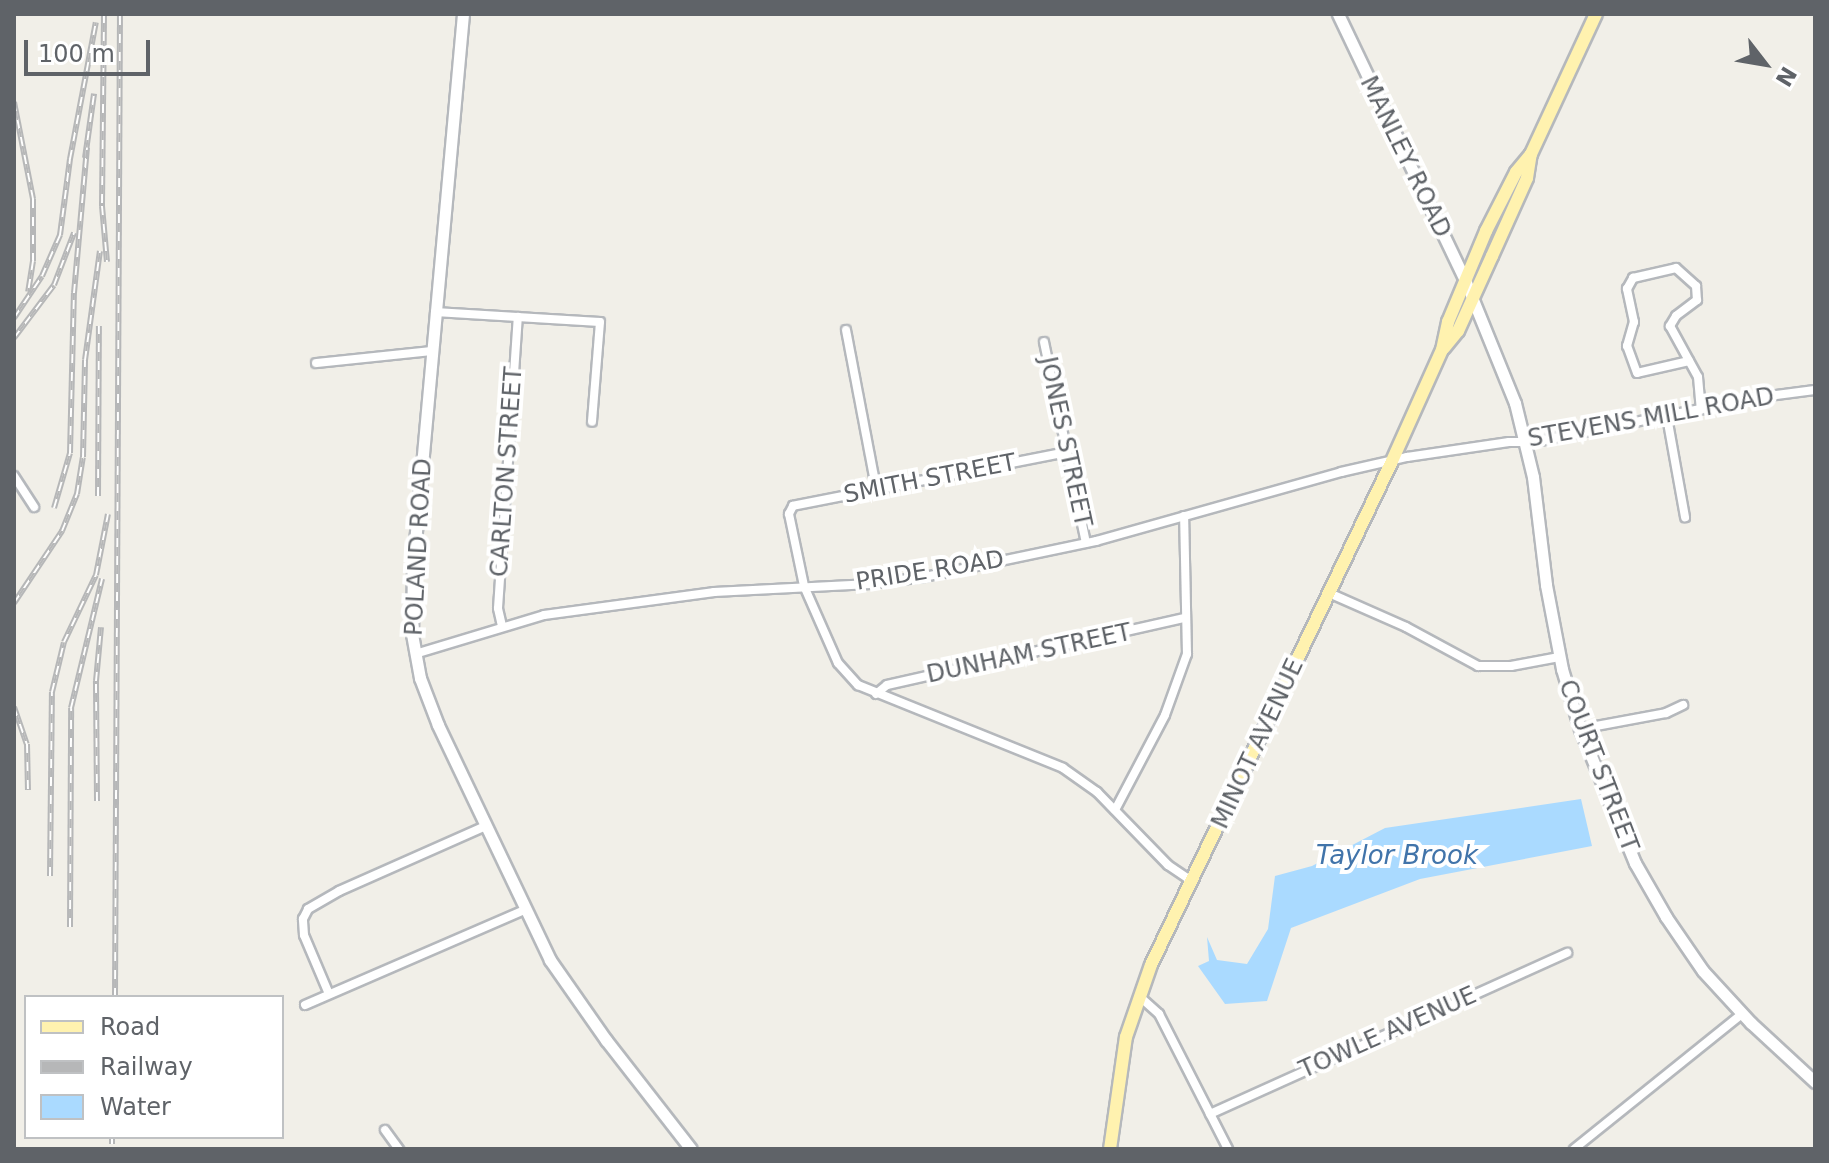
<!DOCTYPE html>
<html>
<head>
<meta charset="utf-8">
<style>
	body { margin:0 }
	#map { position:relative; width:1829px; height:1163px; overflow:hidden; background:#f1efe8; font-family:"DejaVu Sans",sans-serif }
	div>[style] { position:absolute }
	.water>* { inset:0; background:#aadaff }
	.roads { filter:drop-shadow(2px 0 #b5b8bc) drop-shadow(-2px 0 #b5b8bc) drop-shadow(0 2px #b5b8bc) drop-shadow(0 -2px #b5b8bc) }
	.street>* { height:8px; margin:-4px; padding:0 4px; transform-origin:4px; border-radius:4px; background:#fff }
	.secondary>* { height:11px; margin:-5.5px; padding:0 5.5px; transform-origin:5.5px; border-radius:5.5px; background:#fff }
	.primary>* { height:12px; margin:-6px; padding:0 6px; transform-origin:6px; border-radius:6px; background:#fff2af }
	.rail>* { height:6px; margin-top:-3px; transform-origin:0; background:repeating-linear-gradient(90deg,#fff 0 9px,#b6b7b8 0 18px); box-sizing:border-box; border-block:2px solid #b6b7b8 }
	span { translate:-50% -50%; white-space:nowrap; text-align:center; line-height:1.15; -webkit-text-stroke:8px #fff; paint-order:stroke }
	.street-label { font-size:24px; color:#5f6368 }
	.water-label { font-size:26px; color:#4174aa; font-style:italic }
	.frame { position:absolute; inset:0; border:16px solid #5f6368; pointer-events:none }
	.legend { position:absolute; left:24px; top:995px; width:260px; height:144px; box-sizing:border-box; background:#fff; border:2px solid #bfc1c3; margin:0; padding:10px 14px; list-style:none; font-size:24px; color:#5f6368 }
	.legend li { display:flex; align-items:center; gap:16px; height:40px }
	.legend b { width:40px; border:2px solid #bfc1c3 }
	.north { position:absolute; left:1725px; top:24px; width:80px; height:80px; -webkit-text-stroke:6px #fff; paint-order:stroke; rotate:121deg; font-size:22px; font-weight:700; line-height:32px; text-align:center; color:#5f6368 }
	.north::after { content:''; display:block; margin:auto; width:28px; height:36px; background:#5f6368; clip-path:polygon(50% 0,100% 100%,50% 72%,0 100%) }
	.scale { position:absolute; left:24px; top:40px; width:126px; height:36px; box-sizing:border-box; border:4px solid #5f6368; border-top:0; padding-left:10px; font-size:24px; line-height:28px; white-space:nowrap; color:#5f6368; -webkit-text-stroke:6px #fff; paint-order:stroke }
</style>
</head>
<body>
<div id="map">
	<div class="water">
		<i style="clip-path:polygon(1581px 799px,1592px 846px,1420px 879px,1291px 928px,1267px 1001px,1225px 1004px,1198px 966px,1209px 961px,1207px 937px,1217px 960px,1247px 964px,1268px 929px,1275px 876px,1312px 866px,1385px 828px)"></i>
	</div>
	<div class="roads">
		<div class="street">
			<i style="left:435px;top:312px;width:165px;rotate:3.5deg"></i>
			<i style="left:600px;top:322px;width:100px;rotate:94.6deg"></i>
			<i style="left:846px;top:330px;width:161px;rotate:79.2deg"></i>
			<i style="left:1044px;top:342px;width:205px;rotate:78.2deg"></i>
			<i style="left:1689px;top:361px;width:53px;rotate:167deg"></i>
			<i style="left:1637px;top:373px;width:29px;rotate:-110deg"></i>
			<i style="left:1627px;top:346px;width:25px;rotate:-74deg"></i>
			<i style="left:1634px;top:322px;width:34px;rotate:-102deg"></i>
			<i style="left:1627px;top:289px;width:13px;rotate:-61deg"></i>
			<i style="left:1633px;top:278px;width:44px;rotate:-13.1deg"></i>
			<i style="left:1676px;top:268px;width:27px;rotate:42deg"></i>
			<i style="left:1696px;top:286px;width:14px;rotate:86deg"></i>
			<i style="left:1697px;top:300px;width:26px;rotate:143deg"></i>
			<i style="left:1676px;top:316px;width:12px;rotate:121deg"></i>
			<i style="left:1670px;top:326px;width:58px;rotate:61.2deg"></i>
			<i style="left:1698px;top:377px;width:33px;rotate:85deg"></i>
			<i style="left:316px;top:363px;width:117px;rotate:-5.9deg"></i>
			<i style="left:1667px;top:417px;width:102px;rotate:79.8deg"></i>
			<i style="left:1067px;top:452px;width:279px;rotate:168.9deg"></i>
			<i style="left:793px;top:506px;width:9px;rotate:117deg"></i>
			<i style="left:789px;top:514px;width:74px;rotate:78.2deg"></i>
			<i style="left:804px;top:586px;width:84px;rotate:66.2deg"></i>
			<i style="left:838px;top:663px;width:30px;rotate:48deg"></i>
			<i style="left:858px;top:685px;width:221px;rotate:22deg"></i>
			<i style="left:1063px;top:768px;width:42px;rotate:35.2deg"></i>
			<i style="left:1097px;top:792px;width:102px;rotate:45.8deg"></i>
			<i style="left:1168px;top:865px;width:29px;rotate:34deg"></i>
			<i style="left:14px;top:476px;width:37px;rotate:57deg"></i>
			<i style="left:1329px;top:593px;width:84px;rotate:23.8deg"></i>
			<i style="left:1406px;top:627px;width:82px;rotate:28.4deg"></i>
			<i style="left:1478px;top:666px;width:33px"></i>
			<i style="left:1511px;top:666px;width:49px;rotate:-10.6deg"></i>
			<i style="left:502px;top:626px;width:18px;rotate:-103deg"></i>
			<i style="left:498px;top:608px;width:292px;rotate:-86.1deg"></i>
			<i style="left:415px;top:654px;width:135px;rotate:-16.8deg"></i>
			<i style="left:544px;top:615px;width:172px;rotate:-7.7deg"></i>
			<i style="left:714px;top:592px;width:157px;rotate:-2.9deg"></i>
			<i style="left:871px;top:584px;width:53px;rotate:-7.5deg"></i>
			<i style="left:924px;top:577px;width:176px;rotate:-11.8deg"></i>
			<i style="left:1096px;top:541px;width:255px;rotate:-15.7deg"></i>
			<i style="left:1341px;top:472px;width:68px;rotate:-12.8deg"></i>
			<i style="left:1407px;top:457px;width:103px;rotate:-8.4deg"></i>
			<i style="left:1509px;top:442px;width:26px"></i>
			<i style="left:1535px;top:442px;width:230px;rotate:-11.3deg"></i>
			<i style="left:1761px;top:397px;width:54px;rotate:-7.4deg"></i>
			<i style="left:876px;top:694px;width:14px;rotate:-39deg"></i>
			<i style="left:887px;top:685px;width:305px;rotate:-12.7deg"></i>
			<i style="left:1580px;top:729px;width:87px;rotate:-10.5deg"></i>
			<i style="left:1666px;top:713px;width:19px;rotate:-25deg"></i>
			<i style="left:1115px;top:810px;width:107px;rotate:-62.2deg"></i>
			<i style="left:1165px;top:715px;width:65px;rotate:-70.2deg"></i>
			<i style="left:1187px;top:654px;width:138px;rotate:-91.2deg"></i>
			<i style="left:329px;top:994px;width:64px;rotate:-113deg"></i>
			<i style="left:304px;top:935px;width:16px;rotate:-94deg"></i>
			<i style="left:303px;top:919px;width:11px;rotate:-63deg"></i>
			<i style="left:308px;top:909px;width:36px;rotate:-30deg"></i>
			<i style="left:339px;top:891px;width:161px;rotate:-23.9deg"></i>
			<i style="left:1139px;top:996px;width:27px;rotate:42deg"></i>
			<i style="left:1159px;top:1014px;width:152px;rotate:62.9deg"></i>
			<i style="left:305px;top:1005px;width:240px;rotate:-23.4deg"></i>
			<i style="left:1210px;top:1114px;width:392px;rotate:-24.3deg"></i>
			<i style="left:385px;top:1130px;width:24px;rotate:54deg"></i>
			<i style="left:1574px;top:1149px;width:216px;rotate:-38.8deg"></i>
		</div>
		<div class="secondary">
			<i style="left:463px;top:14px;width:552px;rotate:95.19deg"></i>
			<i style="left:413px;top:564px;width:70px;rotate:90.8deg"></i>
			<i style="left:412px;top:634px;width:45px;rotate:79.7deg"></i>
			<i style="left:420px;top:678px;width:50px;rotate:69deg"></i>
			<i style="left:438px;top:725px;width:260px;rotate:64.5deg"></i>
			<i style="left:550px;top:960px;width:98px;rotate:55deg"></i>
			<i style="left:606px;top:1040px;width:138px;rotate:52.1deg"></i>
			<i style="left:1338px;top:14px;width:295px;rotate:64.5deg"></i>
			<i style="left:1465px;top:280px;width:133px;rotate:67.9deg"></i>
			<i style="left:1515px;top:403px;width:76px;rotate:76.3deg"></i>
			<i style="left:1533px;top:477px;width:109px;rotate:83.1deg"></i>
			<i style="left:1546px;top:585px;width:86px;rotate:79.2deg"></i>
			<i style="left:1562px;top:669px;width:63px;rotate:73.3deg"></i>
			<i style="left:1580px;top:729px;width:145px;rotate:67.7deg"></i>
			<i style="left:1635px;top:863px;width:62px;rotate:60.1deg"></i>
			<i style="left:1666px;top:917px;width:65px;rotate:55.6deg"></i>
			<i style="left:1703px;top:971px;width:71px;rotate:47.3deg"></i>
			<i style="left:1751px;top:1023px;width:87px;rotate:42.7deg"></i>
		</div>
		<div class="primary">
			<i style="left:1444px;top:348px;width:22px;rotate:-51deg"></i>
			<i style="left:1458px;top:331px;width:82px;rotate:-65.6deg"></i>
			<i style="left:1492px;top:256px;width:85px;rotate:-65.8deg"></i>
			<i style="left:1527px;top:178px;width:24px;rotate:-81deg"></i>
			<i style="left:1531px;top:154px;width:154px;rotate:-65.1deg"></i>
			<i style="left:1110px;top:1149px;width:113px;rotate:-81.9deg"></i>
			<i style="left:1126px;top:1037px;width:76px;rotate:-70.9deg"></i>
			<i style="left:1151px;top:965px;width:559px;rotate:-64.44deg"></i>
			<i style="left:1392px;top:461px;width:122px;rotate:-65.8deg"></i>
			<i style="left:1442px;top:350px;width:29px;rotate:-78deg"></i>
			<i style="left:1448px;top:322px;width:99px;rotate:-67.3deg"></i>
			<i style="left:1486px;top:231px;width:66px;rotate:-63deg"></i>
			<i style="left:1516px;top:172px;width:23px;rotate:-50deg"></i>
		</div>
	</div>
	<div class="rail">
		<i style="left:104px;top:14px;width:192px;rotate:90.6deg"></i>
		<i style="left:102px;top:206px;width:56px;rotate:84.9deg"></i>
		<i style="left:14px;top:102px;width:99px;rotate:78.9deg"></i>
		<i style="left:33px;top:199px;width:62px;rotate:90deg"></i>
		<i style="left:33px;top:261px;width:31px;rotate:99deg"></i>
		<i style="left:85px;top:158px;width:65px;rotate:-82deg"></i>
		<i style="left:14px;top:318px;width:50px;rotate:-56.3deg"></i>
		<i style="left:42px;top:276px;width:45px;rotate:-66.3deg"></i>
		<i style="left:60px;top:235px;width:77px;rotate:-82.5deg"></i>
		<i style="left:70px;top:159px;width:139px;rotate:-79.3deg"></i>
		<i style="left:14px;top:338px;width:66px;rotate:-53deg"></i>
		<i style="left:54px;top:285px;width:56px;rotate:-69deg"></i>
		<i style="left:98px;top:496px;width:170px;rotate:-89.7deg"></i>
		<i style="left:54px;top:508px;width:57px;rotate:-73.8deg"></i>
		<i style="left:70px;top:453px;width:160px;rotate:-88.6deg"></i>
		<i style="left:74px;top:293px;width:146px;rotate:-84.9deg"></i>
		<i style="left:14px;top:603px;width:87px;rotate:-56.3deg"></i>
		<i style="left:62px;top:531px;width:40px;rotate:-68deg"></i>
		<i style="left:77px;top:494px;width:37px;rotate:-81deg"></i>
		<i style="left:83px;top:457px;width:97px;rotate:-88.8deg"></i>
		<i style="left:85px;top:360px;width:110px;rotate:-82.2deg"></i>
		<i style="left:14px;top:707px;width:39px;rotate:71deg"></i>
		<i style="left:27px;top:744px;width:46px;rotate:88.8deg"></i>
		<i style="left:97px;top:801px;width:120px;rotate:-90.5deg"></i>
		<i style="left:96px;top:681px;width:54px;rotate:-84.7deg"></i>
		<i style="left:50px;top:876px;width:184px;rotate:-89.4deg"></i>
		<i style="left:52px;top:692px;width:51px;rotate:-76.5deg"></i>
		<i style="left:64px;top:642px;width:74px;rotate:-64.5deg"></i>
		<i style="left:96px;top:575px;width:62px;rotate:-78.9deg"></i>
		<i style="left:70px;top:927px;width:219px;rotate:-89.7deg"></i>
		<i style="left:71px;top:708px;width:133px;rotate:-76.5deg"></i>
		<i style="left:115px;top:997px;width:983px;rotate:-89.71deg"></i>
		<i style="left:112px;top:1144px;width:7px;rotate:-90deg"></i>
	</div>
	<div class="street-label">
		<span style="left:1405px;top:157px;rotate:64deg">MANLEY ROAD</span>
		<span style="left:1651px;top:418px;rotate:-10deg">STEVENS MILL ROAD</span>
		<span style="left:1065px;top:442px;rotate:78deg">JONES STREET</span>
		<span style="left:507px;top:472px;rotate:-86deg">CARLTON STREET</span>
		<span style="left:930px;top:479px;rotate:-11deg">SMITH STREET</span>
		<span style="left:419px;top:547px;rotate:-87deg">POLAND ROAD</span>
		<span style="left:930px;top:571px;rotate:-9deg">PRIDE ROAD</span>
		<span style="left:1029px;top:654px;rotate:-12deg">DUNHAM STREET</span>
		<span style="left:1258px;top:744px;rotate:-65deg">MINOT AVENUE</span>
		<span style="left:1598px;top:766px;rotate:69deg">COURT STREET</span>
		<span style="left:1388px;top:1033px;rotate:-24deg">TOWLE AVENUE</span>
	</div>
	<div class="water-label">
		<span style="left:1397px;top:856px">Taylor Brook</span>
	</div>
	<div class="frame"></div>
	<ul class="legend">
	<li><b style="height:10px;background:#fff2af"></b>Road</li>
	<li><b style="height:10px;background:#b6b7b8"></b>Railway</li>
	<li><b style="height:22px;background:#aadaff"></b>Water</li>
	</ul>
	<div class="north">N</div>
	<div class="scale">100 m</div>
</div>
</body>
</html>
